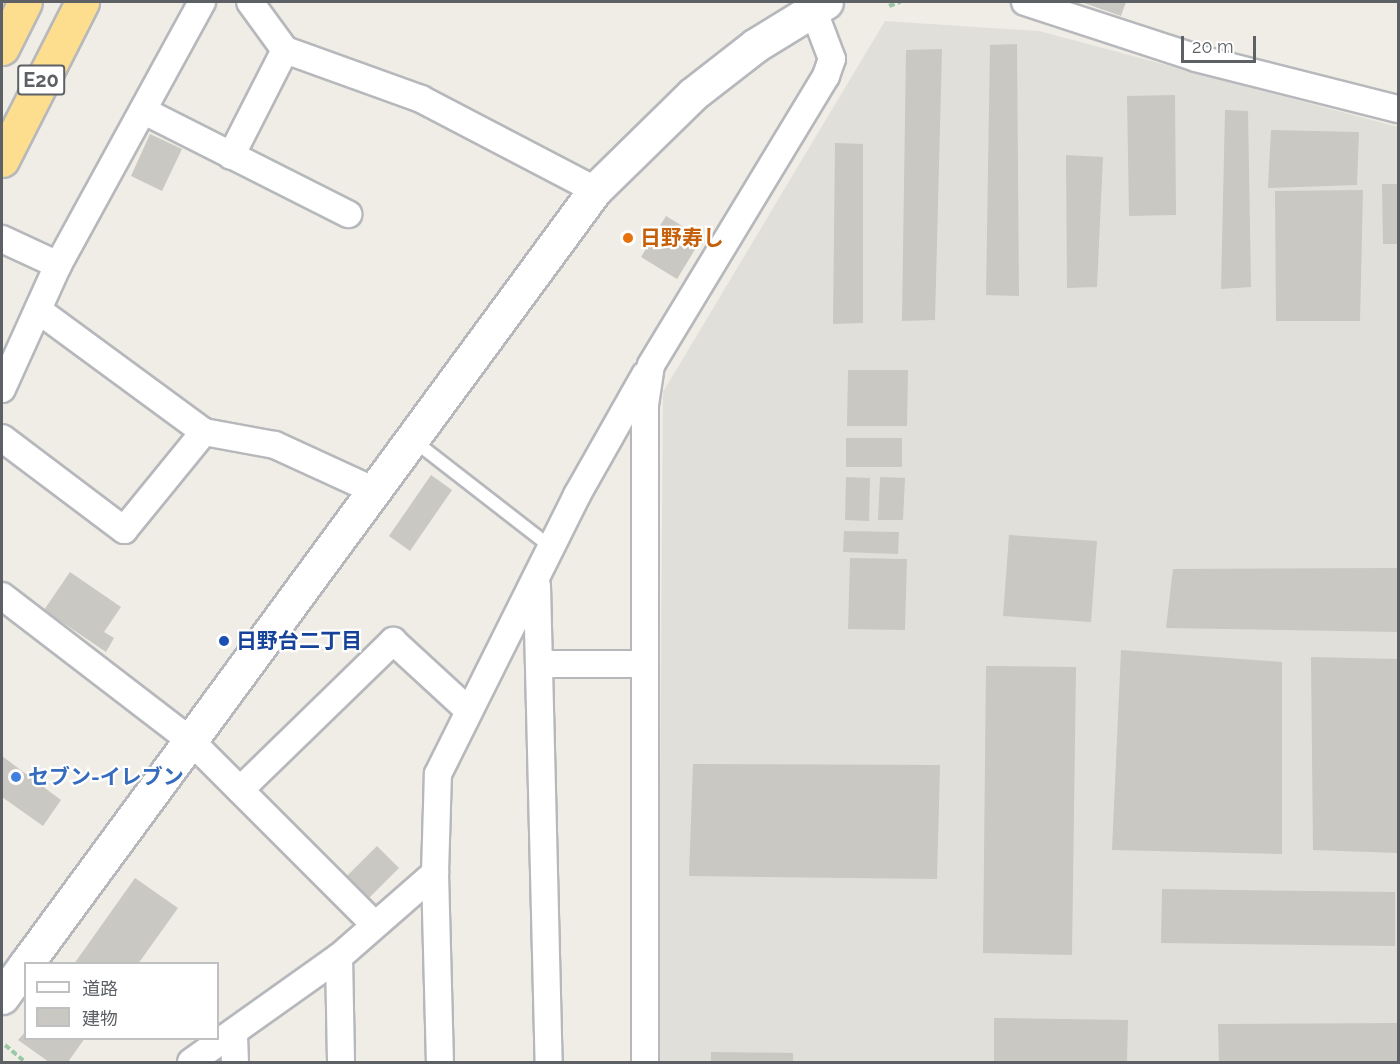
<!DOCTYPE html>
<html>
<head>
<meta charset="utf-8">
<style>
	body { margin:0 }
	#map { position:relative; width:1400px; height:1064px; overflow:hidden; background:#efede5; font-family:Raleway,"Noto Sans JP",sans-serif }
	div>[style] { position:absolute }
	.industrial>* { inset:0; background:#e1dfda }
	.building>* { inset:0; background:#cac8c2 }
	.path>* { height:4px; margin-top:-2px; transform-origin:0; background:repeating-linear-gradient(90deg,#9bc8a6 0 6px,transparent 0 9px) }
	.roads { filter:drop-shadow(2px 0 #b6b8bc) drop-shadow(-2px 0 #b6b8bc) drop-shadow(0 2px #b6b8bc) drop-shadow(0 -2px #b6b8bc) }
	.lane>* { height:12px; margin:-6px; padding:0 6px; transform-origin:6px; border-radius:6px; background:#fff }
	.street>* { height:26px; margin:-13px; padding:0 13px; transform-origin:13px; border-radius:13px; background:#fff }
	.secondary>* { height:33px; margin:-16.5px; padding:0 16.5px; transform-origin:16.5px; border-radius:16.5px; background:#fff }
	.highway>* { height:33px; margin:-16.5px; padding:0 16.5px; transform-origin:16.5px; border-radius:16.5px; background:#fddd8e }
	.dots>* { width:16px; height:16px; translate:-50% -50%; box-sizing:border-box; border:3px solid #fff; border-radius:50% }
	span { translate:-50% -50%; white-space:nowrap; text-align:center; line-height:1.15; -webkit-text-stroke:4.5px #fff; paint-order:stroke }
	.shield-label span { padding:2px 4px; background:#fff; border:2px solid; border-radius:4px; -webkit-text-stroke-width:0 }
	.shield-label { font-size:20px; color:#5d6166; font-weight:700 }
	.food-label { font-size:21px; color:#c56008; font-weight:700 }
	.left { translate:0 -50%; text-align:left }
	.transit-label { font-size:21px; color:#164399; font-weight:700 }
	.shop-label { font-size:21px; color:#366cbe; font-weight:700 }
	.frame { position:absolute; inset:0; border:3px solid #5d6166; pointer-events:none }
	.legend { position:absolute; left:24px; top:962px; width:195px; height:78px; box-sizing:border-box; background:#fff; border:2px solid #bec0c2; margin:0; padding:8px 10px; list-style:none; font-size:18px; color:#5d6166 }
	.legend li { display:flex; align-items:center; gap:12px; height:30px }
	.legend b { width:30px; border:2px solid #bec0c2 }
	.scale { position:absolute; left:1181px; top:36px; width:75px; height:27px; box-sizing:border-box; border:3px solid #5d6166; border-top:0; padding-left:8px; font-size:18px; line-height:21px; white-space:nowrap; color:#5d6166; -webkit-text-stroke:4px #fff; paint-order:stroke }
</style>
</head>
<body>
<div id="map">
	<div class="industrial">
		<i style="clip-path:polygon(885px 21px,1039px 31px,1398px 127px,1398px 1062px,658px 1062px,663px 392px)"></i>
	</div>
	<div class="building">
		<i style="clip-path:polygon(1081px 2px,1126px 2px,1121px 16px)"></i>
		<i style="clip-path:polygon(1017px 44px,1019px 296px,986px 295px,990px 45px)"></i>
		<i style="clip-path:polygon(942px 49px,935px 320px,902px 321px,906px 50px)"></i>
		<i style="clip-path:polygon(1175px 95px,1176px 215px,1129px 216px,1127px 96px)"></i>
		<i style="clip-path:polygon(1225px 110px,1248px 111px,1251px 287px,1221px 289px)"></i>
		<i style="clip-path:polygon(1271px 130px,1359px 132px,1357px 185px,1268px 188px)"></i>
		<i style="clip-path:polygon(150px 134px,182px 149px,162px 191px,131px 176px)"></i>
		<i style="clip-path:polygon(835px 143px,863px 144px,863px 323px,833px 324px)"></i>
		<i style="clip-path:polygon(1066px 155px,1103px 157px,1097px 287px,1067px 288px)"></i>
		<i style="clip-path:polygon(1382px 184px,1398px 184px,1398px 244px,1383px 244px)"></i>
		<i style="clip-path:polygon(1363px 190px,1360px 321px,1276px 321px,1275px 191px)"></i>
		<i style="clip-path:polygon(666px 216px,702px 238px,677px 279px,641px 257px)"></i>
		<i style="clip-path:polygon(848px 370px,908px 370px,907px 426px,847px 426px)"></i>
		<i style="clip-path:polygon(846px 438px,902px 438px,902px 467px,846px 467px)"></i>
		<i style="clip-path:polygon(431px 475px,452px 490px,410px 551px,389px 536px)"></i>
		<i style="clip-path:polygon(846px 477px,870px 478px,869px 521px,845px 520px)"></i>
		<i style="clip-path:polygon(880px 477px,905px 478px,903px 520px,878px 520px)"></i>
		<i style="clip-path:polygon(844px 531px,899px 532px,898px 554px,843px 552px)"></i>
		<i style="clip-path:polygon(1009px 535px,1097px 541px,1091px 622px,1003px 616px)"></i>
		<i style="clip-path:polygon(850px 558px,907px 559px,905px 630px,848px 629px)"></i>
		<i style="clip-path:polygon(1398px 568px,1398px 632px,1166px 628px,1173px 569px)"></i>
		<i style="clip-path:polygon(70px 572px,121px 607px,104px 632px,114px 638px,106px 652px,44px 610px)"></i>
		<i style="clip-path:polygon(1121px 650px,1282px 662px,1282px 854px,1112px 850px)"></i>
		<i style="clip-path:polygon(1311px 657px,1398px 659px,1398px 853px,1313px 850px)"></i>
		<i style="clip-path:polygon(986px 666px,1076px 667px,1072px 955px,983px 953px)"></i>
		<i style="clip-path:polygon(2px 756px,61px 800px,43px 826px,2px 797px)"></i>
		<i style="clip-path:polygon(693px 764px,940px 765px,937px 879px,689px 876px)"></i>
		<i style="clip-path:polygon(377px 846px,399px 868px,368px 899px,346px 877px)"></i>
		<i style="clip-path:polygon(135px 878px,178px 908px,138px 964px,74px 964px)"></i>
		<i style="clip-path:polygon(1162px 889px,1395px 892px,1395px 946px,1161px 943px)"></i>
		<i style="clip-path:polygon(994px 1018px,1128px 1020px,1127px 1062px,994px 1062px)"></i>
		<i style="clip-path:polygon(1398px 1023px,1398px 1062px,1219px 1062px,1218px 1024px)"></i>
		<i style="clip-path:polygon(26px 1031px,26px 1038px,85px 1038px,68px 1062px,49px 1062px,18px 1040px)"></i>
		<i style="clip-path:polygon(711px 1052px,793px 1053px,793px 1062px,711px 1062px)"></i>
	</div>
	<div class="path">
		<i style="left:889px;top:6px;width:12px;rotate:-20deg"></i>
		<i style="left:5px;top:1045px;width:26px;rotate:40deg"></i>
	</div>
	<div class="roads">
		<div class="lane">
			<i style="left:413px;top:440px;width:175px;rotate:37.8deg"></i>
		</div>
		<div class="street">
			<i style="left:1025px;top:2px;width:180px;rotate:18.1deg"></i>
			<i style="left:1196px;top:58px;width:208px;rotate:14.2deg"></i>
			<i style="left:285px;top:50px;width:145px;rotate:19.8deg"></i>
			<i style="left:421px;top:99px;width:196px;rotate:27.6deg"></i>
			<i style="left:144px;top:111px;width:229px;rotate:26.8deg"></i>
			<i style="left:231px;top:156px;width:119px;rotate:-63deg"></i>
			<i style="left:285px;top:50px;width:59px;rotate:-126.1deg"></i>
			<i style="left:2px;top:239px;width:62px;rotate:24.9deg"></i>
			<i style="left:38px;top:310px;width:206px;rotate:36.3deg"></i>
			<i style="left:204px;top:432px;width:72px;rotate:10.4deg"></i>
			<i style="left:275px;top:445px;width:108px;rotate:24.7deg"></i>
			<i style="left:2px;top:389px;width:136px;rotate:-65.7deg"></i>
			<i style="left:58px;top:265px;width:300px;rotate:-61.3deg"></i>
			<i style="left:2px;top:438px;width:153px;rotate:37deg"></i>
			<i style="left:124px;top:530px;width:127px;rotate:-50.8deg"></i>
			<i style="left:537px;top:586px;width:476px;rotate:88.6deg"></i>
			<i style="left:2px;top:596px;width:237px;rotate:37.5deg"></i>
			<i style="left:190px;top:740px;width:260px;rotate:45deg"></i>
			<i style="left:539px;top:664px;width:105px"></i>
			<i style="left:240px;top:790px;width:214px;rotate:-44.2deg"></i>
			<i style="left:393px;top:641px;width:103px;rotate:42.6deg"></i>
			<i style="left:435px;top:873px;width:189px;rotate:88.5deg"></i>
			<i style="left:339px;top:957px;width:105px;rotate:88.9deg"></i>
			<i style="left:234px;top:1035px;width:27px;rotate:88deg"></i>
			<i style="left:191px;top:1062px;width:181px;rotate:-35.4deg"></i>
			<i style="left:339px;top:957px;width:128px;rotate:-41.2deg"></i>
			<i style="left:435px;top:873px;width:99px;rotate:-88.3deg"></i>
			<i style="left:438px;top:774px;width:312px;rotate:-63.5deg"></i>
			<i style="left:577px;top:495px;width:138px;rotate:-60.5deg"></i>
			<i style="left:645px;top:1062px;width:657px;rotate:-90deg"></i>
			<i style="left:645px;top:405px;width:40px;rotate:-81.5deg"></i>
			<i style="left:651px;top:365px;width:338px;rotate:-58.8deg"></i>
			<i style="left:826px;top:76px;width:18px;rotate:-71deg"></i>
			<i style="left:832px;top:59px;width:53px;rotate:-110.8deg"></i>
		</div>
		<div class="secondary">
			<i style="left:26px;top:964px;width:961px;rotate:-53.68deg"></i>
			<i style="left:595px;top:190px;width:137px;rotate:-44.4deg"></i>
			<i style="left:693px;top:94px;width:80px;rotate:-37.9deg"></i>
			<i style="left:756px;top:45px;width:82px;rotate:-31.6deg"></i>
			<i style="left:2px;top:997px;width:41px;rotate:-54deg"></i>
		</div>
		<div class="highway">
			<i style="left:2px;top:48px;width:51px;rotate:-63.4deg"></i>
			<i style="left:2px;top:160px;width:177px;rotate:-63.1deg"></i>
		</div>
	</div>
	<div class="dots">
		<i style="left:628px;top:238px;background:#e8710a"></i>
		<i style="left:224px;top:641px;background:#1a4fb4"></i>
		<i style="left:16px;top:777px;background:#3f7fe0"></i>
	</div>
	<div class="shield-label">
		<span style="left:41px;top:80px">E20</span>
	</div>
	<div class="food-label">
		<span class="left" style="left:640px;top:238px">日野寿し</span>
	</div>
	<div class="transit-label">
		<span class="left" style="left:236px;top:641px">日野台二丁目</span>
	</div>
	<div class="shop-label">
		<span class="left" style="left:28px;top:777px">セブン-イレブン</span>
	</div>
	<div class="frame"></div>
	<ul class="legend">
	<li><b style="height:8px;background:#fff"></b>道路</li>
	<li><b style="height:16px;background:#cac8c2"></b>建物</li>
	</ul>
	<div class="scale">20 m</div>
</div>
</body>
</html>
